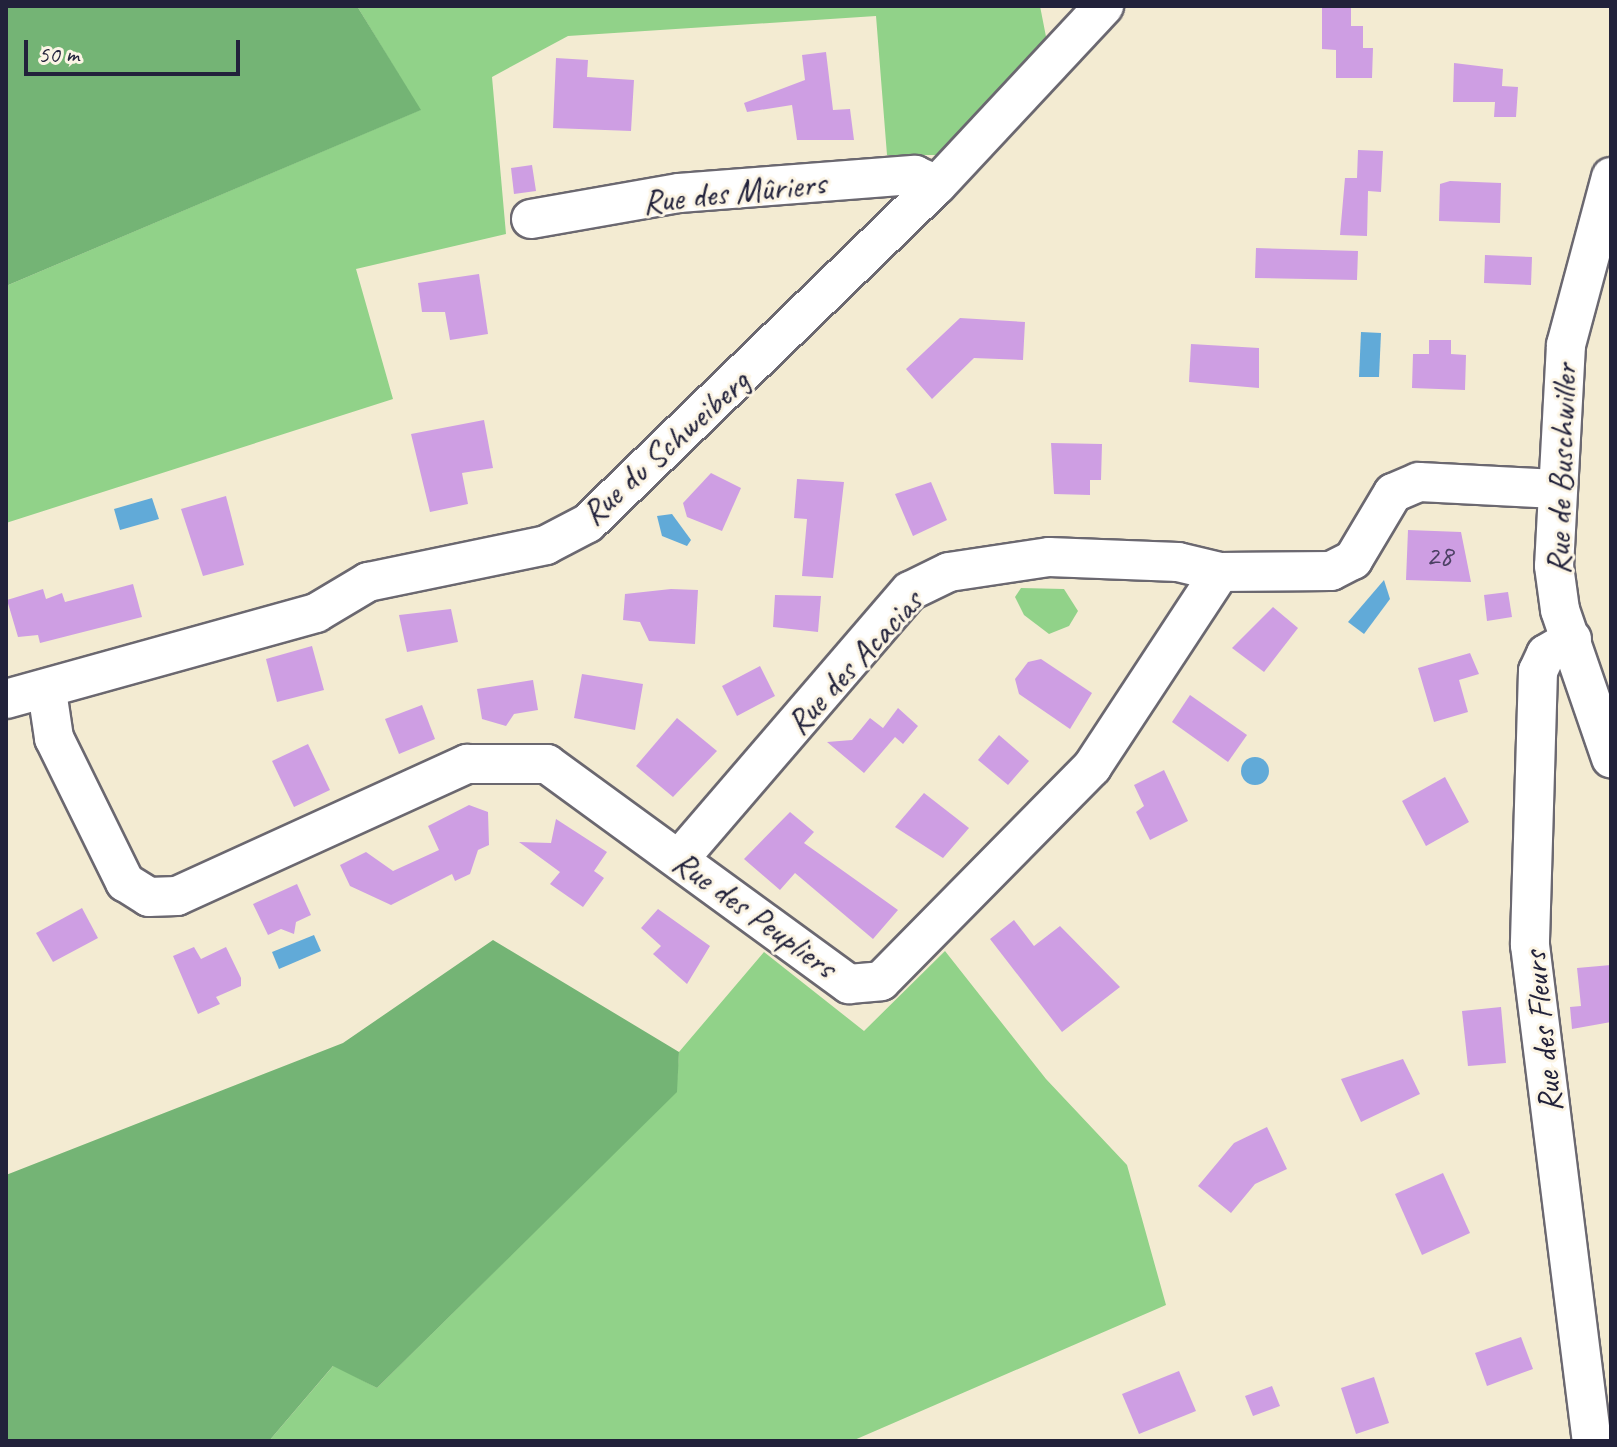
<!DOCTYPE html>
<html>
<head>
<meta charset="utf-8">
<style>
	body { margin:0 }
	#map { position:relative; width:1617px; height:1447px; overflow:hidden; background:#f3ebd2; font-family:Caveat,sans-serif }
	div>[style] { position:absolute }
	.green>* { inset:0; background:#91d289 }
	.forest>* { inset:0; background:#74b475 }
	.water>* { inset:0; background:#61aad8 }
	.round { border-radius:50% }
	.building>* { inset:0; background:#ce9ee3 }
	.roads { filter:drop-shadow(2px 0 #6b6870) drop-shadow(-2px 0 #6b6870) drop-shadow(0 2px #6b6870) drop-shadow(0 -2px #6b6870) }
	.minor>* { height:38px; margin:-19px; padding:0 19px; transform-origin:19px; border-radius:19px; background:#fff }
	span { translate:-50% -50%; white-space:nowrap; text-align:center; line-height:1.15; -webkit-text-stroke:6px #fcf5e5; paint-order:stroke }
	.number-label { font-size:30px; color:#4d4165 }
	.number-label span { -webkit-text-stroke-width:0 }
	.street-label { font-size:34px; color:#22223b }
	.frame { position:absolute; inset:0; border:8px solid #22223b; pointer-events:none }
	.scale { position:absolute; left:24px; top:40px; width:216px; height:36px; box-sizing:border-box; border:4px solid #22223b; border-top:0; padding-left:10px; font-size:24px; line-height:28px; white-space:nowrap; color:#22223b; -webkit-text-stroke:6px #fcf5e5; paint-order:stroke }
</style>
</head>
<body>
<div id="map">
	<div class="green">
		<i style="clip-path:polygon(357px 6px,1040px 6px,1049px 52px,959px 155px,887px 155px,876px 16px,568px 36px,492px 77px,506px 234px,356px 269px,393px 399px,6px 523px,6px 286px,420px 110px)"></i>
		<i style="clip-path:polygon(1021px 588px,1064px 589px,1078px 611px,1069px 626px,1049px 634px,1024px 615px,1015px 597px)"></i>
		<i style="clip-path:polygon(945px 951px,1046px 1079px,1127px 1165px,1166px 1305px,852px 1441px,269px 1441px,334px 1365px,377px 1388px,676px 1092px,679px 1052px,764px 952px,864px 1031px)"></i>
	</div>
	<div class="forest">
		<i style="clip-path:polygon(6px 6px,357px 6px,421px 110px,6px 286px)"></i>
		<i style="clip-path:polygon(493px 940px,679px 1052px,677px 1092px,377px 1388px,333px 1366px,269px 1441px,6px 1441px,6px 1175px,343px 1043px)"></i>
	</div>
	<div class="water">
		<i style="clip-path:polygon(1361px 332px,1381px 333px,1379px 377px,1359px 377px)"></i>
		<i style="clip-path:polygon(152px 498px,159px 519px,120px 530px,114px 509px)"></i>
		<i style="clip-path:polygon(672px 514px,691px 540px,687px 546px,662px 536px,657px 516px)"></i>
		<i style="clip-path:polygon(1384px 580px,1390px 599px,1364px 634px,1348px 622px)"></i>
		<i class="round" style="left:1241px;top:757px;width:28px;height:28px"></i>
		<i style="clip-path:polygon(314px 935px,321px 951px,279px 969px,272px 952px)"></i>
	</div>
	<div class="building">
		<i style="clip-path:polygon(1322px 6px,1351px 6px,1351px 26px,1363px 26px,1363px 48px,1373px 48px,1372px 78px,1336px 78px,1336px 50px,1322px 49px)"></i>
		<i style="clip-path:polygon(826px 52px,833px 110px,850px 109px,854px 140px,797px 140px,792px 105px,747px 112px,744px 103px,805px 80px,802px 55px)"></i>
		<i style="clip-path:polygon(556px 58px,588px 60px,587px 77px,634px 80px,631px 131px,553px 128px)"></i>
		<i style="clip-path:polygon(1454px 63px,1503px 69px,1502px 86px,1518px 87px,1516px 117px,1494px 117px,1495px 102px,1453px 102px)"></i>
		<i style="clip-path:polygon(1358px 150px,1383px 151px,1381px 192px,1368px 191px,1367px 236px,1340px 235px,1345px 178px,1357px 178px)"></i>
		<i style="clip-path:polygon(532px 165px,536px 191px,514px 194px,511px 168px)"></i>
		<i style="clip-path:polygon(1450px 181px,1501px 183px,1500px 223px,1439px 221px,1440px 184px)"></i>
		<i style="clip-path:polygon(1256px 248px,1358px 251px,1357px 280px,1255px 278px)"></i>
		<i style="clip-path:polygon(1485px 255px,1532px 257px,1531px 285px,1484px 283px)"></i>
		<i style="clip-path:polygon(479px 274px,488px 334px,450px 340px,445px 312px,422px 312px,418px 283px)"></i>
		<i style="clip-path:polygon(960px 318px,1025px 322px,1023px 360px,974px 358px,932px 399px,906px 369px)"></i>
		<i style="clip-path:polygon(1429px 340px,1451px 340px,1451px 354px,1466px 355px,1465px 390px,1412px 388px,1413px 354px,1429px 354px)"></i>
		<i style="clip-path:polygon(1191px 344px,1259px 348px,1259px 388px,1189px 382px)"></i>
		<i style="clip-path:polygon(484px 420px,493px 468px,462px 473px,468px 504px,430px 512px,411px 434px)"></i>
		<i style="clip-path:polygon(1051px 443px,1102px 444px,1101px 480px,1090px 480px,1090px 495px,1054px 494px)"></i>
		<i style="clip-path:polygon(711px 473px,741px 488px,722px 531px,687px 517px,683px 503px)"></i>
		<i style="clip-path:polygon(797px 479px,844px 482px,833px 578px,802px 576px,807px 519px,794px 518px)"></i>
		<i style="clip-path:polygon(931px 482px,947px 520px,913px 536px,895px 494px)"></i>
		<i style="clip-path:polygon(226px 496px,244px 565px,203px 576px,181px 509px)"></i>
		<i style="clip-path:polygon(1408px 530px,1461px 532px,1471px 582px,1406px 580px)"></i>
		<i style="clip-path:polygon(133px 584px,142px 617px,40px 643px,38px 635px,18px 637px,7px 600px,43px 589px,46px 599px,62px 593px,65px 602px)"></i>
		<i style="clip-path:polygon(671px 589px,698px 590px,695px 644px,649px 641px,640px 622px,623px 620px,625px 594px)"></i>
		<i style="clip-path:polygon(1508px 592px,1512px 617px,1487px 621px,1484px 595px)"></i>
		<i style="clip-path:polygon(775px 595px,821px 596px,818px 632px,773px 627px)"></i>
		<i style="clip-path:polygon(1273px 607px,1298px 628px,1264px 672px,1232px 648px)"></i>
		<i style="clip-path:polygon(451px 609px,458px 642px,407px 652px,399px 615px)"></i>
		<i style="clip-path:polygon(312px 646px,324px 690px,277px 702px,266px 659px)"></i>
		<i style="clip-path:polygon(1470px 653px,1479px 674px,1459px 680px,1468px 712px,1434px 722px,1418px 668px)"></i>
		<i style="clip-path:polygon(1041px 659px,1092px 693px,1070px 729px,1019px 694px,1015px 679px,1028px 662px)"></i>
		<i style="clip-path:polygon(760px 666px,775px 696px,737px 716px,722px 686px)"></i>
		<i style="clip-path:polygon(582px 674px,643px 684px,635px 730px,574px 718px)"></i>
		<i style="clip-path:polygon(533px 680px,538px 710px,514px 714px,506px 726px,482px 719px,477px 689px)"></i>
		<i style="clip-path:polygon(1190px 695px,1247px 735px,1228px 762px,1172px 722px)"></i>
		<i style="clip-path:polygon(422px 705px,435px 739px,399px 754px,385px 719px)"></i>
		<i style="clip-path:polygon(898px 708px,918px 726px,903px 744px,895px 737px,864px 773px,827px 742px,852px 740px,870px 718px,883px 728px)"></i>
		<i style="clip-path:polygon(677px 718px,717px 751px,673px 797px,636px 766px)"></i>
		<i style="clip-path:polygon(999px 735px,1029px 761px,1008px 785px,978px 760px)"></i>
		<i style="clip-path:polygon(308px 744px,330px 790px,294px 807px,272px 761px)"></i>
		<i style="clip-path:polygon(1164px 770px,1188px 821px,1150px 840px,1136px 812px,1144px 806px,1134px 785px)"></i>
		<i style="clip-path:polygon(1445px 777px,1469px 822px,1426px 846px,1402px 801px)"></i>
		<i style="clip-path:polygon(924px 793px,969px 828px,943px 858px,895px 827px)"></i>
		<i style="clip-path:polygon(469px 805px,488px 812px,489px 845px,478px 850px,470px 874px,455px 881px,452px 874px,391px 905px,350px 886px,340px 865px,366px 852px,393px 871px,439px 850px,428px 826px)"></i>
		<i style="clip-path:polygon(790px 812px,814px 832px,804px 843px,898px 910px,873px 939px,795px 873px,780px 890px,744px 859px)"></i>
		<i style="clip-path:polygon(556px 819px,607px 852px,594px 871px,604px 878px,583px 907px,550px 884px,560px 872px,519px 842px,551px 843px)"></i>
		<i style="clip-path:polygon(297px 884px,311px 915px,296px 922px,294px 934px,281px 929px,268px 935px,253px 904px)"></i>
		<i style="clip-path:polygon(82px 908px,98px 938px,53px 962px,36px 933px)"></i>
		<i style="clip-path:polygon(658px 909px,710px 946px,687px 984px,653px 954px,661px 946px,641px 928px)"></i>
		<i style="clip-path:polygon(1014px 920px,1034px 946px,1060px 926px,1120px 987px,1062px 1032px,990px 939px)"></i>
		<i style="clip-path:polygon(194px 947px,201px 959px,226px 947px,241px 978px,241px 986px,216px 997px,220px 1004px,198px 1014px,173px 956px)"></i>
		<i style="clip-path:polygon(1611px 965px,1611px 1022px,1572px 1029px,1570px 1007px,1581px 1006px,1577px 968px)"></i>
		<i style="clip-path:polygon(1501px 1007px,1506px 1063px,1468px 1066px,1462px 1011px)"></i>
		<i style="clip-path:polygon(1403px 1059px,1420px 1094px,1361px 1122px,1341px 1079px)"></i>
		<i style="clip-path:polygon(1267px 1127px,1287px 1169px,1255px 1184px,1231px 1213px,1198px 1186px,1234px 1143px)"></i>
		<i style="clip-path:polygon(1443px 1173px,1470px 1233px,1422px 1255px,1395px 1194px)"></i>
		<i style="clip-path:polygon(1521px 1337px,1533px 1369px,1487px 1386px,1475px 1353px)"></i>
		<i style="clip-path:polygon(1179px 1371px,1196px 1411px,1139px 1434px,1122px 1394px)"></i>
		<i style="clip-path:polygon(1374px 1377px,1389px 1423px,1356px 1434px,1341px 1388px)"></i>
		<i style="clip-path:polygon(1272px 1386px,1280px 1406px,1253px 1416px,1245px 1396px)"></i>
	</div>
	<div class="roads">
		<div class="minor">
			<i style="left:1611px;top:177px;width:174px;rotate:105deg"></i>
			<i style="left:1566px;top:345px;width:221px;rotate:93.1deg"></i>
			<i style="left:1554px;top:566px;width:44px;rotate:82.2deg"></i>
			<i style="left:1560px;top:610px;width:157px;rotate:71deg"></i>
			<i style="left:531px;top:219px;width:150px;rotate:-10deg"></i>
			<i style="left:679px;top:193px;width:237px;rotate:-4.4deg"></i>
			<i style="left:915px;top:175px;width:24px;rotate:24deg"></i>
			<i style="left:1572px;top:639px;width:30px;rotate:150deg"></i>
			<i style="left:1546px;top:654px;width:19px;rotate:115deg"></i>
			<i style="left:1538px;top:671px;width:274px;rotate:91.7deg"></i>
			<i style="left:1530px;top:945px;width:500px;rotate:82.9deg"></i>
			<i style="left:47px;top:691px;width:48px;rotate:81.5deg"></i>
			<i style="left:54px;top:738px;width:161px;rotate:63.8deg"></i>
			<i style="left:125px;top:882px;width:28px;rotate:32deg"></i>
			<i style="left:149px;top:897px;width:28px;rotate:-2deg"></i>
			<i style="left:177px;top:896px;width:319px;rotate:-24.5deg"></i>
			<i style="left:467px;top:764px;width:80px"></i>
			<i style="left:547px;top:764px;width:374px;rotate:36.1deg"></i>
			<i style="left:849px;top:984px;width:32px;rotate:-5deg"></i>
			<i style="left:881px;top:981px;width:301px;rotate:-45.4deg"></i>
			<i style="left:1092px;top:767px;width:233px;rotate:-56.7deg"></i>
			<i style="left:1220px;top:572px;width:111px;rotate:-0.5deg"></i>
			<i style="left:1331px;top:571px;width:25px;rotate:-27deg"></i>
			<i style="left:1353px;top:560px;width:78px;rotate:-59.2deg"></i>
			<i style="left:1393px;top:493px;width:28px;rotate:-23deg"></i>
			<i style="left:1419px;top:482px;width:138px;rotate:2.9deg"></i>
			<i style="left:6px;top:699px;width:322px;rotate:-15.5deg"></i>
			<i style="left:316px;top:613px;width:61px;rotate:-30.8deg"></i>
			<i style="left:368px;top:582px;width:182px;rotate:-11.7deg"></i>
			<i style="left:546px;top:545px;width:47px;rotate:-27.6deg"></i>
			<i style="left:588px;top:523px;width:486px;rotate:-44.1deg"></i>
			<i style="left:937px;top:185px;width:245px;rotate:-47deg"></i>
			<i style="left:680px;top:858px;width:352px;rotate:-49.3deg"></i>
			<i style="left:910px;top:591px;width:43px;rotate:-26deg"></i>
			<i style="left:949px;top:572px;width:101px;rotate:-8.5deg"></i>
			<i style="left:1049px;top:557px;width:129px;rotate:2.2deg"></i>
			<i style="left:1178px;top:562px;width:43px;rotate:13.4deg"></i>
		</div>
	</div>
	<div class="number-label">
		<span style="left:1439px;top:555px">28</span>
	</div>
	<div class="street-label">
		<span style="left:734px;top:192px;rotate:-6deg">Rue des Mûriers</span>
		<span style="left:665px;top:447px;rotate:-42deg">Rue du Schweiberg</span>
		<span style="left:1561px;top:469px;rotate:-88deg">Rue de Buschwiller</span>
		<span style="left:854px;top:662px;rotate:-47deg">Rue des Acacias</span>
		<span style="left:755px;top:914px;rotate:36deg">Rue des Peupliers</span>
		<span style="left:1542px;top:1032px;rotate:-96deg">Rue des Fleurs</span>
	</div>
	<div class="frame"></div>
	<div class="scale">50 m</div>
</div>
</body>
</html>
